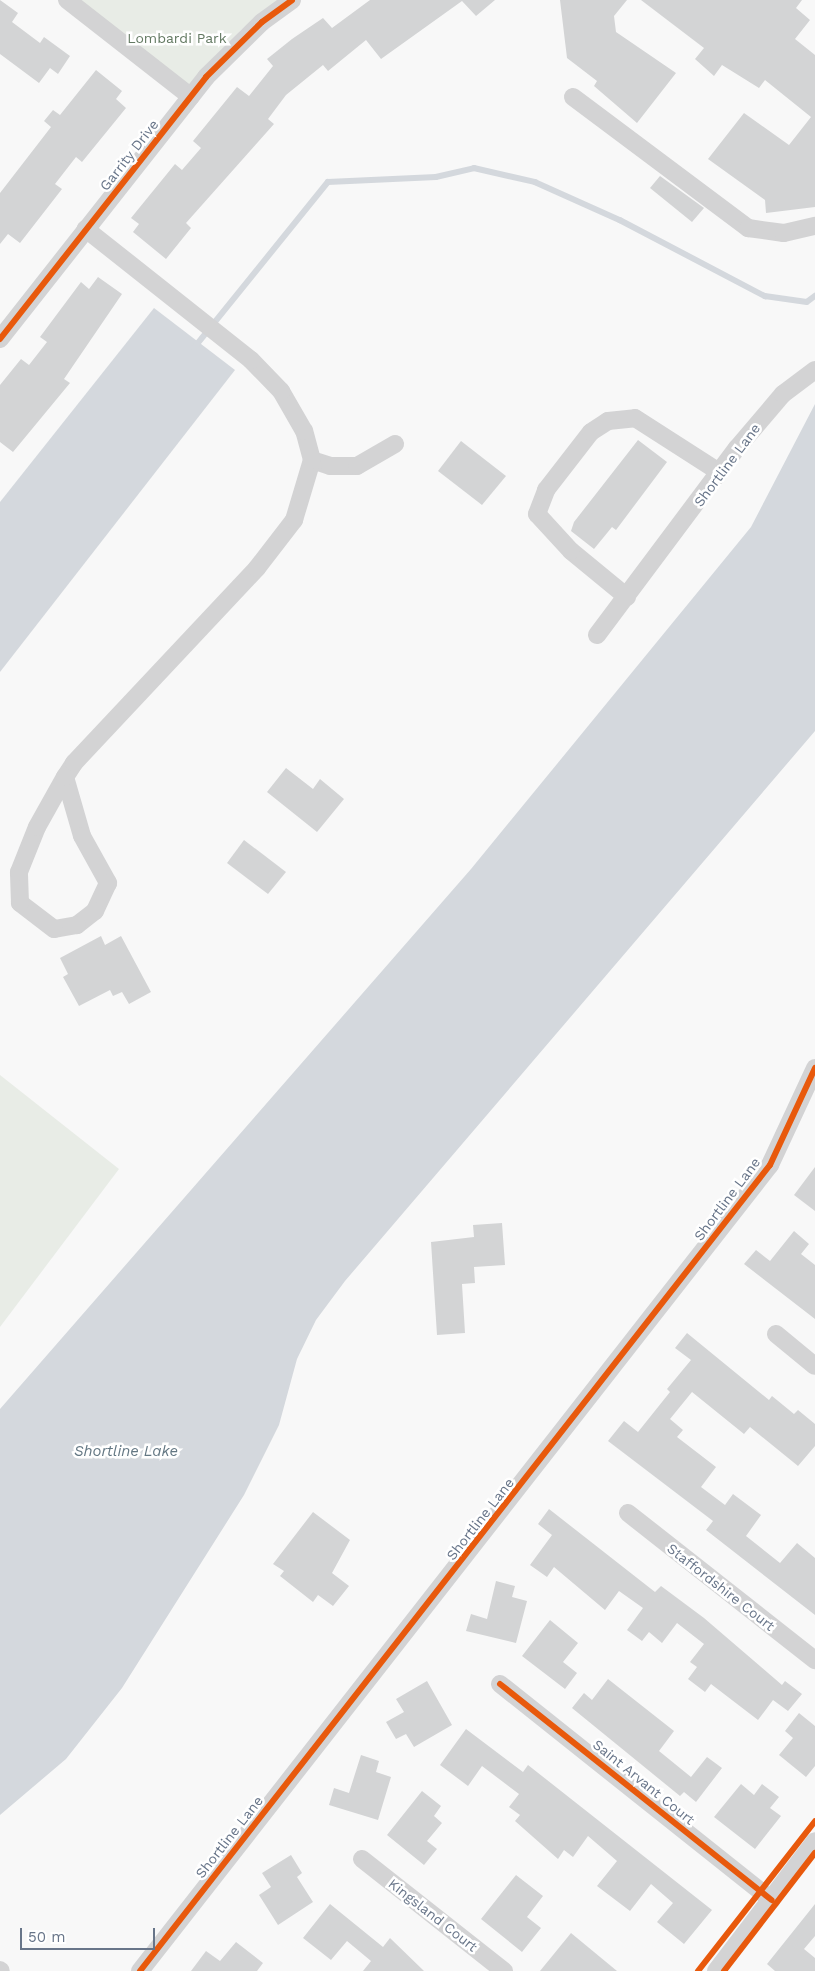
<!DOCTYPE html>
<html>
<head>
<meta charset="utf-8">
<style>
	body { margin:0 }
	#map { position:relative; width:815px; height:1971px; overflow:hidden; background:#f8f8f8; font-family:"Work Sans",sans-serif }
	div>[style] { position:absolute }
	.green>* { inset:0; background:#e8ece6 }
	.water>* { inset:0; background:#d4d8dd }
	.stream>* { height:5.5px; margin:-2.75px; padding:0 2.75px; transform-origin:2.75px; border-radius:2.75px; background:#d4d8dd }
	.building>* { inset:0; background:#d3d4d5 }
	.minor>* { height:18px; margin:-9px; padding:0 9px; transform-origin:9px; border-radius:9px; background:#d3d3d4 }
	.cycleway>* { height:6px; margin:-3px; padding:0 3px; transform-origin:3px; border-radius:3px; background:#e8590c }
	span { translate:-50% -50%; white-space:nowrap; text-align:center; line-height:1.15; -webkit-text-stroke:5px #fff; paint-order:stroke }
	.park-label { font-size:14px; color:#647a63 }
	.street-label { font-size:14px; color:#687589 }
	.water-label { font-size:15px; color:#637783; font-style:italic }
	.scale { position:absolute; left:20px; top:1928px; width:135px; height:22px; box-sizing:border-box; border:2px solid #687589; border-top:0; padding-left:6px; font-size:15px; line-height:18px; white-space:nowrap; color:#687589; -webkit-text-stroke:4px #fff; paint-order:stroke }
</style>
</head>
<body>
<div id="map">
	<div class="green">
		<i style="clip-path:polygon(67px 0,281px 0,242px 29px,205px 66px,191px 97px)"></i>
		<i style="clip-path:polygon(0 1075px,119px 1169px,0 1327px)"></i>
	</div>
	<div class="water">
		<i style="clip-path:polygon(154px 308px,235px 370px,0 672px,0 502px)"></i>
		<i style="clip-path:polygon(815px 404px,815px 731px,345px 1281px,316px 1320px,297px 1359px,279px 1425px,244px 1495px,122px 1688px,66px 1759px,0 1815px,0 1409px,471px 869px,751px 527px)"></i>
	</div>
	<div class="stream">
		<i style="left:194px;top:348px;width:213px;rotate:-51.1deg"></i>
		<i style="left:328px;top:182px;width:108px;rotate:-2.7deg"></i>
		<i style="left:436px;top:177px;width:39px;rotate:-13deg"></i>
		<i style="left:474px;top:168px;width:63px;rotate:12.9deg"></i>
		<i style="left:535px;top:182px;width:93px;rotate:24.1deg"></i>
		<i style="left:620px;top:220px;width:164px;rotate:27.7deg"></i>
		<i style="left:765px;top:296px;width:42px;rotate:8.1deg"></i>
		<i style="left:807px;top:302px;width:10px;rotate:-37deg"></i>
	</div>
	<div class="building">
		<i style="clip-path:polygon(0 0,18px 13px,12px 22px,40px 43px,44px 37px,70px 56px,58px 74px,50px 68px,39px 83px,0 54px)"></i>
		<i style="clip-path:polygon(370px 0,495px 0,476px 16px,462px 1px,381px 59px,366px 40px,328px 71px,323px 65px,286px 95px,268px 119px,274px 124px,186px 223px,191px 228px,166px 259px,133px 232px,139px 224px,131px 218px,175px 164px,182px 170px,201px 148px,193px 141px,237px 87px,249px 96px,273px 66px,267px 59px,292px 39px,323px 18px,332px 28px)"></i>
		<i style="clip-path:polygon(560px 0,627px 0,614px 16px,616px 32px,676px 73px,637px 123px,594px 86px,597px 81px,567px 58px)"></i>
		<i style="clip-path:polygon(641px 0,802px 0,796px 8px,810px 20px,795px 39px,815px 55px,815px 207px,766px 213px,765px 200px,708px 159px,744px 113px,789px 145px,811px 117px,765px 80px,759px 88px,722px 65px,714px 76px,695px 59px,704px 48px)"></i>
		<i style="clip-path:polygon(96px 70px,122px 91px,116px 99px,126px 108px,82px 162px,76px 157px,55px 184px,62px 189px,20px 243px,8px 234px,0 244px,0 193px,51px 127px,44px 121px,53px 110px,60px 115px)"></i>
		<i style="clip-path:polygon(660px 176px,704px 208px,692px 222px,650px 188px)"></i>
		<i style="clip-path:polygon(98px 277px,122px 294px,64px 379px,70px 383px,13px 452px,0 442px,0 385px,21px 359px,29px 365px,47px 342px,40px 337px,81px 282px,89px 289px)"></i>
		<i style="clip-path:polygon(638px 440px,667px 462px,616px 530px,612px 527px,594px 549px,571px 531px,574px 522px)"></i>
		<i style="clip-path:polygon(461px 441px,506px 476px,482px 505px,438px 471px)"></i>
		<i style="clip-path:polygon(286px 768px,313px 789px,320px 779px,344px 799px,317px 832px,267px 792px)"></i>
		<i style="clip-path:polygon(244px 840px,286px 872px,268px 894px,227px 863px)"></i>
		<i style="clip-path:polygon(101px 936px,105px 945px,121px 936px,151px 992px,129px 1004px,122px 992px,113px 996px,110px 990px,79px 1006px,63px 977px,68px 974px,60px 958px)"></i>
		<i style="clip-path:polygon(815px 1167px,815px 1211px,794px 1195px)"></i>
		<i style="clip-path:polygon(502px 1223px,505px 1265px,474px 1267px,475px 1283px,462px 1284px,465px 1333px,437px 1335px,431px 1242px,474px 1237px,473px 1225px)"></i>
		<i style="clip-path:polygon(794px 1231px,809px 1244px,801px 1254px,815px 1265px,815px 1319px,744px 1264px,756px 1250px,770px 1261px)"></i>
		<i style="clip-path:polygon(687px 1333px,769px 1400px,772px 1396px,794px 1414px,798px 1410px,815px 1424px,815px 1446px,798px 1466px,750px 1427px,744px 1434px,692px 1392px,670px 1419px,683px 1430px,677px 1437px,716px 1467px,701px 1487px,725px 1505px,733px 1494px,761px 1515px,746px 1536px,780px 1563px,797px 1543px,815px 1558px,815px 1615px,706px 1530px,713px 1521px,608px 1441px,624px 1421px,638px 1432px,670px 1392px,667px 1389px,691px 1360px,675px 1348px)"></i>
		<i style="clip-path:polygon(549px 1509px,655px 1592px,661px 1586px,704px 1618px,782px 1685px,785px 1681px,802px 1694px,788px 1711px,773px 1700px,758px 1720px,711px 1684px,705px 1692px,688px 1679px,697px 1667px,690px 1662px,704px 1644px,677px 1623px,662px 1643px,649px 1632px,642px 1641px,627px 1630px,643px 1608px,619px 1591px,605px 1610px,554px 1567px,547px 1577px,530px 1565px,552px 1535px,538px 1524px)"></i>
		<i style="clip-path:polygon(313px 1512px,350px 1540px,332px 1573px,349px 1586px,333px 1606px,318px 1595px,313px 1602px,280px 1576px,284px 1571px,273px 1564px)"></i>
		<i style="clip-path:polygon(496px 1581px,515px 1586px,512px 1597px,527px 1601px,516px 1643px,466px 1631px,471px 1614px,487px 1619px)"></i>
		<i style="clip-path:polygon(550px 1620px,578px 1643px,563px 1662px,577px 1673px,565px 1689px,522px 1656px)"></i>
		<i style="clip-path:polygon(608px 1679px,674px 1731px,659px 1751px,691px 1777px,707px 1757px,722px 1768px,696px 1802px,684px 1792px,680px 1796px,572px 1708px,584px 1693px,592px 1700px)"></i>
		<i style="clip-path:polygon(427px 1681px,452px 1725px,414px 1747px,406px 1734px,396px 1739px,386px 1722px,404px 1712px,396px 1699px)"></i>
		<i style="clip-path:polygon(799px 1713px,815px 1726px,815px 1766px,806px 1777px,779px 1755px,793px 1738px,785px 1731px)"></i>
		<i style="clip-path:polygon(466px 1729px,523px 1772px,528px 1765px,712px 1910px,684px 1944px,657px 1922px,673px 1903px,651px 1884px,630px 1911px,597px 1886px,617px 1861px,588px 1836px,573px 1857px,564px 1850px,558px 1859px,515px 1821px,520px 1815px,509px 1807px,519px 1794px,482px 1766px,468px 1786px,440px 1765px)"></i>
		<i style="clip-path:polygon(361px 1755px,379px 1761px,376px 1772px,391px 1777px,378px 1820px,329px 1805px,334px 1788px,349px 1793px)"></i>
		<i style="clip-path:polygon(741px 1784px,754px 1795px,762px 1784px,779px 1797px,770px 1808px,781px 1816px,755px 1849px,714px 1817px)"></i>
		<i style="clip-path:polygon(422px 1791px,441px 1806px,434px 1816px,442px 1823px,427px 1841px,437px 1849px,424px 1865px,387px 1835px)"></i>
		<i style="clip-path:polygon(291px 1855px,302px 1873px,297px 1877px,313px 1902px,278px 1925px,259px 1895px,271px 1887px,262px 1873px)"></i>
		<i style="clip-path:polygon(516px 1875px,543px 1896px,527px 1917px,541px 1928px,522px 1952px,481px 1919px)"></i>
		<i style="clip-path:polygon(330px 1904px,383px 1947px,390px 1938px,424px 1971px,363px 1971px,371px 1961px,347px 1941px,331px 1960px,303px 1938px)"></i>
		<i style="clip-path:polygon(815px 1904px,815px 1936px,804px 1949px,815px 1958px,815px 1971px,775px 1971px,767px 1964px)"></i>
		<i style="clip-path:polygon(571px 1933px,617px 1971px,540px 1971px)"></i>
		<i style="clip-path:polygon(236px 1942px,263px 1963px,257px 1971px,191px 1971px,206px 1951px,220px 1961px)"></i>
	</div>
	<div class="minor">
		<i style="left:67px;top:0;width:157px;rotate:38deg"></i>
		<i style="left:573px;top:97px;width:219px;rotate:36.8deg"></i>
		<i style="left:748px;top:228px;width:36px;rotate:8deg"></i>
		<i style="left:784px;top:233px;width:32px;rotate:-13deg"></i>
		<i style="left:0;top:339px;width:333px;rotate:-51.8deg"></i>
		<i style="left:206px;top:77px;width:78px;rotate:-44.5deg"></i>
		<i style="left:262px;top:22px;width:37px;rotate:-36deg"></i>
		<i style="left:312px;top:460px;width:19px;rotate:18deg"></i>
		<i style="left:330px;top:466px;width:27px"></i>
		<i style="left:357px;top:466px;width:44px;rotate:-30.1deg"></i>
		<i style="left:627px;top:597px;width:72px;rotate:-140.6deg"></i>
		<i style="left:571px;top:551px;width:50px;rotate:-132.6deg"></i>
		<i style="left:537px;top:514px;width:26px;rotate:-69deg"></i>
		<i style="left:546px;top:490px;width:73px;rotate:-52.2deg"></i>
		<i style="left:591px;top:432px;width:20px;rotate:-33deg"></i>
		<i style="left:608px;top:421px;width:27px;rotate:-6deg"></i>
		<i style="left:635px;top:418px;width:100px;rotate:32.7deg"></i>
		<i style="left:597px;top:635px;width:234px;rotate:-53.2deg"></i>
		<i style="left:737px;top:448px;width:71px;rotate:-49.6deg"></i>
		<i style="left:783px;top:394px;width:40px;rotate:-37deg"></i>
		<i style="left:65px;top:777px;width:61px;rotate:73.9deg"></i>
		<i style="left:82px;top:836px;width:54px;rotate:61deg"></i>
		<i style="left:108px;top:883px;width:31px;rotate:115deg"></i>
		<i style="left:95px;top:911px;width:23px;rotate:142deg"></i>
		<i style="left:77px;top:925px;width:23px;rotate:170deg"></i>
		<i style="left:54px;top:929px;width:43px;rotate:-142.6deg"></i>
		<i style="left:20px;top:903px;width:31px;rotate:-92deg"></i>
		<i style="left:19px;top:872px;width:48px;rotate:-68.2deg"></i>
		<i style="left:37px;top:827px;width:57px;rotate:-60.8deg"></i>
		<i style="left:65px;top:777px;width:17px;rotate:-57deg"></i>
		<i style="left:74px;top:763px;width:267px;rotate:-46.8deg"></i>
		<i style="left:257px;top:568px;width:61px;rotate:-52.4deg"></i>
		<i style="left:294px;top:520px;width:63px;rotate:-73.3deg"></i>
		<i style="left:312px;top:460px;width:30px;rotate:-105deg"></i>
		<i style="left:304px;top:431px;width:46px;rotate:-119.9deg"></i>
		<i style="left:281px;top:391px;width:43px;rotate:-134.1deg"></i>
		<i style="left:251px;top:360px;width:211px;rotate:-141.6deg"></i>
		<i style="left:776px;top:1334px;width:50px;rotate:39.4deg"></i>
		<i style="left:628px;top:1513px;width:238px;rotate:38.2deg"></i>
		<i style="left:500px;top:1684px;width:347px;rotate:38.5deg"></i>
		<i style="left:362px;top:1859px;width:181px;rotate:38.3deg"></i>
		<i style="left:0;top:1970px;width:1px;rotate:45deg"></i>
		<i style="left:140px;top:1971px;width:1023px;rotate:-51.99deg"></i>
		<i style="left:770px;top:1165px;width:107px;rotate:-65.1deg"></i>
		<i style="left:716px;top:1971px;width:163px;rotate:-52.7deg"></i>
	</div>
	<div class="cycleway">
		<i style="left:0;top:339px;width:333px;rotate:-51.8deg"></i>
		<i style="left:206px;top:77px;width:78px;rotate:-44.5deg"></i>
		<i style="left:262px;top:22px;width:37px;rotate:-36deg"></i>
		<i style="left:500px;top:1684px;width:347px;rotate:38.5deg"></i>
		<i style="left:140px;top:1971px;width:1023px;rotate:-51.99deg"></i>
		<i style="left:770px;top:1165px;width:107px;rotate:-65.1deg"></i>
		<i style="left:698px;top:1971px;width:190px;rotate:-52deg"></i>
		<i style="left:724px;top:1971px;width:149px;rotate:-52.4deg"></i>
	</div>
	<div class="park-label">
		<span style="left:177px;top:38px">Lombardi Park</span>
	</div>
	<div class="street-label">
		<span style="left:129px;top:155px;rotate:-52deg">Garrity Drive</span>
		<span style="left:727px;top:465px;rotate:-53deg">Shortline Lane</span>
		<span style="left:727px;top:1199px;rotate:-53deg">Shortline Lane</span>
		<span style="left:480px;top:1519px;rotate:-52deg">Shortline Lane</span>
		<span style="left:721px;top:1587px;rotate:38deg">Staffordshire Court</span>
		<span style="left:644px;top:1782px;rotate:39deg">Saint Arvant Court</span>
		<span style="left:229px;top:1837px;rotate:-52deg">Shortline Lane</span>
		<span style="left:433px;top:1915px;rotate:38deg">Kingsland Court</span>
	</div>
	<div class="water-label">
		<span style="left:126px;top:1452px">Shortline Lake</span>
	</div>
	<div class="scale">50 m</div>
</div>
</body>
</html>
